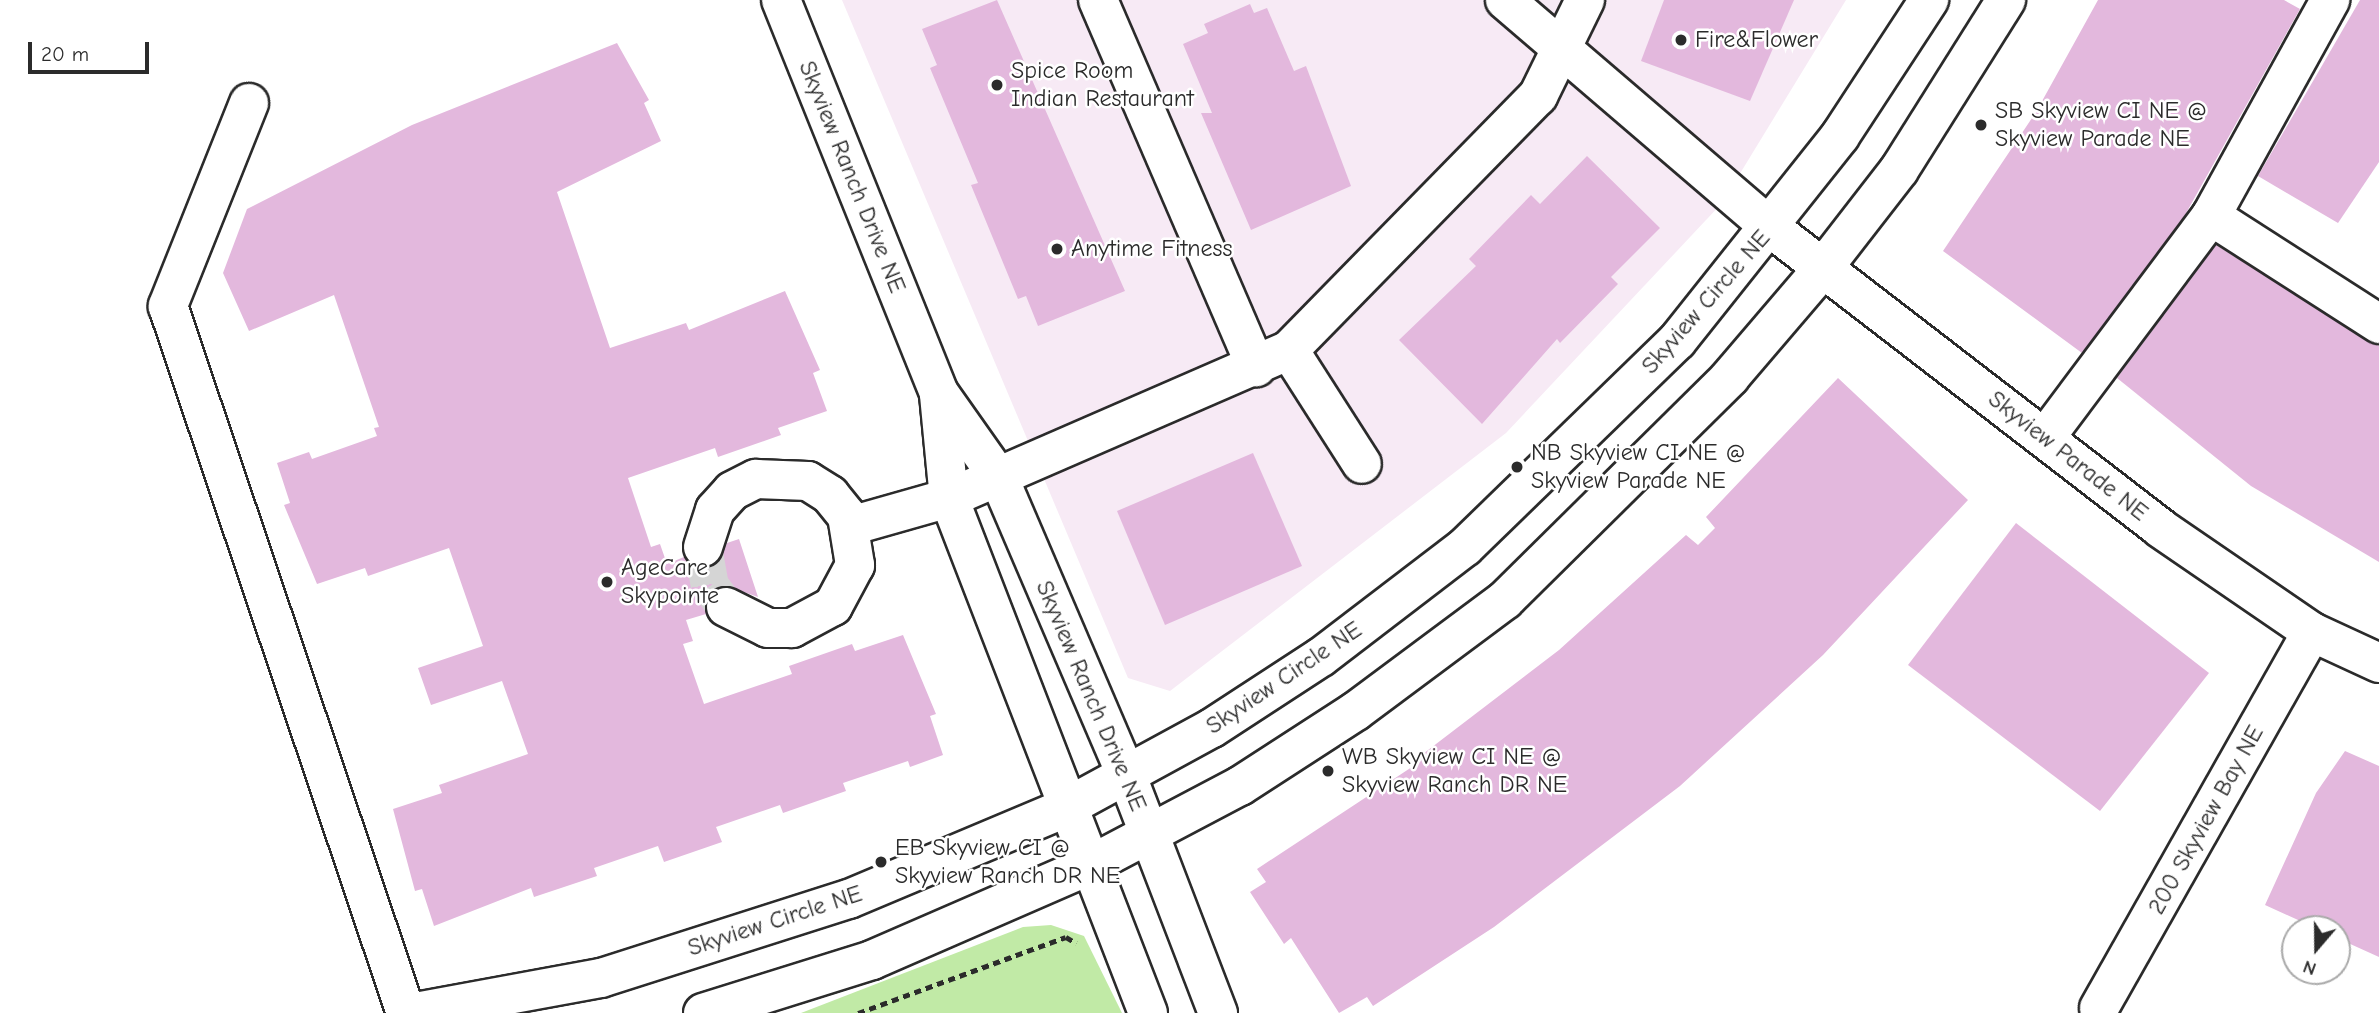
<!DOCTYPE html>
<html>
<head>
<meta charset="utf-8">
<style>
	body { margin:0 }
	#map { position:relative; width:2379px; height:1013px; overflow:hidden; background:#fff; font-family:"Comic Neue",sans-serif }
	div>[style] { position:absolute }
	.built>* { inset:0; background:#f7eaf5 }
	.green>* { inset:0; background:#c1eaa6 }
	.building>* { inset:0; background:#e3b8dd }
	.minor-tunnel>* { height:38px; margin-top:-19px; transform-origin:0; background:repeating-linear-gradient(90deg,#d5d5d5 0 38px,transparent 0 57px) }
	.path>* { height:4.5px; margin-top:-2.25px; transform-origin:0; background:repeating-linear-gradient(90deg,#2b2b2b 0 7px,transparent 0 12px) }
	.roads { filter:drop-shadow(2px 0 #2b2b2b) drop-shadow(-2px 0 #2b2b2b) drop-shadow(0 2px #2b2b2b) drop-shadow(0 -2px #2b2b2b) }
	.minor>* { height:38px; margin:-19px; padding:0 19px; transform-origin:19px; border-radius:19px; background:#fff }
	.dots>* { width:19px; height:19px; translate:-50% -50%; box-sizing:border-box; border:4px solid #fff; border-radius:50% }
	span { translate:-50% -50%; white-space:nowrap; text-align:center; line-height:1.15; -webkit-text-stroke:5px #fff; paint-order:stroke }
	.poi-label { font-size:24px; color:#2b2b2b }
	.left { translate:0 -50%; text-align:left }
	.street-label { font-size:24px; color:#2b2b2b }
	.north { position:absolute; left:2281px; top:915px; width:70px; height:70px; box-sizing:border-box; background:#fff; border:2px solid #aaa; border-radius:50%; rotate:200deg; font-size:19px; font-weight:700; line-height:28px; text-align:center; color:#2b2b2b }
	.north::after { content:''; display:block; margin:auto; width:24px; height:32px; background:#2b2b2b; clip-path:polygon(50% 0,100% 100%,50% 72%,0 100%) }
	.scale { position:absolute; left:28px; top:42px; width:121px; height:32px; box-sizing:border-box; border:4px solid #2b2b2b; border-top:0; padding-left:9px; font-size:21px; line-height:24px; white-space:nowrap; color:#2b2b2b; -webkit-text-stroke:5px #fff; paint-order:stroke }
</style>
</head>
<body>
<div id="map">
	<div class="built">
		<i style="clip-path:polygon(842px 0,1846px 0,1722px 203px,1506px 433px,1170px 691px,1128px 678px)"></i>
	</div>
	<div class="green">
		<i style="clip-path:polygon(1051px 925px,1084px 936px,1122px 1013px,801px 1013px,1023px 927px)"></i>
	</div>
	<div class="building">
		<i style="clip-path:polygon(997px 0,1125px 291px,1038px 326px,1026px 296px,1018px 299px,971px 185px,978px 183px,930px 68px,937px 65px,922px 29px)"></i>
		<i style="clip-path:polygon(1664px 0,1794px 0,1750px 101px,1641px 61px)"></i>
		<i style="clip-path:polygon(2098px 0,2284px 0,2300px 9px,2185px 215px,2082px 353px,1943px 251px,2036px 112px)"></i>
		<i style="clip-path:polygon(2360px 0,2379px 0,2379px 162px,2338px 223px,2258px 176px)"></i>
		<i style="clip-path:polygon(1250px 4px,1254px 13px,1267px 8px,1294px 71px,1306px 66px,1351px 186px,1251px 230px,1201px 113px,1212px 113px,1183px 44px,1208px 33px,1204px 24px)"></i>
		<i style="clip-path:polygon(617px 43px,649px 100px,644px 103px,661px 141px,557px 192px,610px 348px,686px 323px,689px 330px,785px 291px,820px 370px,813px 373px,827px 411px,778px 428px,781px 435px,718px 457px,715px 448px,628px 478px,651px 547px,660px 544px,667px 564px,684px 557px,696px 568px,708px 568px,718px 563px,727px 543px,739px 539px,758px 597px,724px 585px,707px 597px,706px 614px,686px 620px,693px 641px,683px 644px,704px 704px,792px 674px,789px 666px,852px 644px,855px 651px,903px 635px,936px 714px,930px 716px,943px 755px,910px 767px,908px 761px,843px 783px,846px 791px,783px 813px,780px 805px,716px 827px,722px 842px,664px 862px,658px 846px,594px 868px,597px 876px,534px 897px,531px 888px,434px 926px,422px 889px,415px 891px,393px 809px,442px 793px,439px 785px,528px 754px,502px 681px,431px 705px,418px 668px,483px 646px,449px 548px,368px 576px,365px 568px,317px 584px,284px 505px,290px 503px,277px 463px,309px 452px,312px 459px,377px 436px,374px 428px,379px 427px,334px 295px,249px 331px,223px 273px,247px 209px,412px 125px)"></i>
		<i style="clip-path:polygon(1587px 156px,1660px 228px,1611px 277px,1618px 284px,1560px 343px,1557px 339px,1482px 424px,1399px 340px,1476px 266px,1469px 259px,1531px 195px,1540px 204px)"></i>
		<i style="clip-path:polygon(2216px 245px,2379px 346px,2379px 562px,2251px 486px,2117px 378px)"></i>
		<i style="clip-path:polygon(1838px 378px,1968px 500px,1823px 655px,1680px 786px,1494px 927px,1373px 1006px,1367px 997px,1339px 1013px,1291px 938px,1284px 944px,1250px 892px,1266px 882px,1257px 869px,1421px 761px,1419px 757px,1559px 650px,1686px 535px,1698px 545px,1715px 528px,1706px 517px)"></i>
		<i style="clip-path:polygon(1253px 453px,1302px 566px,1165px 625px,1117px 511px)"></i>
		<i style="clip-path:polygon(2016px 523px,2209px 673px,2100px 811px,1908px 665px)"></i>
		<i style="clip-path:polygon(2345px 751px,2379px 766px,2379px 957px,2337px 938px,2337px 929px,2318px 929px,2265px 905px,2316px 793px)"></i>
	</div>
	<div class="minor-tunnel">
		<i style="left:703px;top:547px;width:40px;rotate:80deg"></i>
		<i style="left:710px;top:586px;width:26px;rotate:53deg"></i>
	</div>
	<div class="path">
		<i style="left:858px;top:1013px;width:221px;rotate:-20.1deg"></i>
		<i style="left:1066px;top:937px;width:12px;rotate:31deg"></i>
	</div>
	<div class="roads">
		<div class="minor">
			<i style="left:781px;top:0;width:424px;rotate:68.1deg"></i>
			<i style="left:939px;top:393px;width:104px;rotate:54.8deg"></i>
			<i style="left:999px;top:478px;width:324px;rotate:66.8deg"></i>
			<i style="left:1127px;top:776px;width:254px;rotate:69deg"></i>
			<i style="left:1098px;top:0;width:400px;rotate:66.7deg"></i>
			<i style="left:1505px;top:0;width:350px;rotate:40.6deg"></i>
			<i style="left:1771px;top:228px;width:491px;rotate:37.6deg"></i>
			<i style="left:2160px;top:528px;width:184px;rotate:34.4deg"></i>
			<i style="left:2312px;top:632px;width:74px;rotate:24.8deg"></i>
			<i style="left:249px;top:103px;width:219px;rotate:111.8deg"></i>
			<i style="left:168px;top:306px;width:746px;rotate:71.4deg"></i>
			<i style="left:2211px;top:216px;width:200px;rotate:32.7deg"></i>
			<i style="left:1289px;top:350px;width:135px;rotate:57.4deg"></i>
			<i style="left:939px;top:395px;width:103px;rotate:84.5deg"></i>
			<i style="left:949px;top:498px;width:552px;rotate:68.87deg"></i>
			<i style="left:2045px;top:438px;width:277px;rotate:-53.2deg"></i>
			<i style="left:2211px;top:216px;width:247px;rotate:-61.1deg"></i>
			<i style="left:850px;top:526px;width:103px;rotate:-15.8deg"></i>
			<i style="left:949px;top:498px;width:371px;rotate:-23.5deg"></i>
			<i style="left:1289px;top:350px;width:356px;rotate:-45.6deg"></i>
			<i style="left:1538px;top:96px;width:107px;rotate:-63.9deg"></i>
			<i style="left:703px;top:547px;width:39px;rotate:-72deg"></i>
			<i style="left:715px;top:510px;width:25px;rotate:-48deg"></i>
			<i style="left:732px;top:491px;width:27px;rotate:-27deg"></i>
			<i style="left:756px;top:479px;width:52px;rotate:2.2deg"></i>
			<i style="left:808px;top:481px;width:26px;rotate:32deg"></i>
			<i style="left:830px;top:495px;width:27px;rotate:51deg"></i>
			<i style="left:847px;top:516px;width:50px;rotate:80.7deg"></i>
			<i style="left:855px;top:565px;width:47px;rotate:118.2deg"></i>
			<i style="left:833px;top:606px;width:47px;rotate:151.8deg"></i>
			<i style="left:792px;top:628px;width:24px;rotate:180deg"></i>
			<i style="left:768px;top:628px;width:47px;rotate:-153.4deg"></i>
			<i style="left:2099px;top:1008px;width:432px;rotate:-60.5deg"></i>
			<i style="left:410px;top:1013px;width:194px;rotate:-10.4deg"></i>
			<i style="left:601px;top:978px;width:260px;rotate:-17.7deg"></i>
			<i style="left:849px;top:899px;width:234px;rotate:-22.8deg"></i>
			<i style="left:1065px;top:808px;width:167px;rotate:-28.6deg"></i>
			<i style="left:1212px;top:728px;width:130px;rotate:-33.1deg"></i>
			<i style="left:1321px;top:657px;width:181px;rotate:-37.4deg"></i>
			<i style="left:1465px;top:547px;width:296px;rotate:-44.2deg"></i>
			<i style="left:1677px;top:341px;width:262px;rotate:-51.5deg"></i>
			<i style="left:1840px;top:136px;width:163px;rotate:-56.8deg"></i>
			<i style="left:703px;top:1013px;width:177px;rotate:-17.4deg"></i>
			<i style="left:872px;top:960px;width:236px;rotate:-23.5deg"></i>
			<i style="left:1088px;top:866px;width:172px;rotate:-27.8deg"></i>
			<i style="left:1240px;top:786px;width:138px;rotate:-32.9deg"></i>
			<i style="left:1356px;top:711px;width:186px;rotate:-36.7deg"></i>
			<i style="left:1505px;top:600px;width:317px;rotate:-44.7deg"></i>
			<i style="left:1730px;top:377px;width:143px;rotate:-49.5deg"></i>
			<i style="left:1823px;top:268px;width:124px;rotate:-52.2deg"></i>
			<i style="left:1899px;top:170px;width:201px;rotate:-57.8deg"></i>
		</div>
	</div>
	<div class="dots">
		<i style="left:1681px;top:40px;background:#2b2b2b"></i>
		<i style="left:997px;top:85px;background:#2b2b2b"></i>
		<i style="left:1981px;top:125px;background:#2b2b2b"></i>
		<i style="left:1057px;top:249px;background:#2b2b2b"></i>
		<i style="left:1517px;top:467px;background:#2b2b2b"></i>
		<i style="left:607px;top:582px;background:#2b2b2b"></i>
		<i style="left:1328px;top:771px;background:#2b2b2b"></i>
		<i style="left:881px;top:862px;background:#2b2b2b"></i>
	</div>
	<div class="poi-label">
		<span class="left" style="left:1695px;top:40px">Fire&amp;Flower</span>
		<span class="left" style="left:1011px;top:85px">Spice Room<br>Indian Restaurant</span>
		<span class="left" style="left:1995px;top:125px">SB Skyview CI NE @<br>Skyview Parade NE</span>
		<span class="left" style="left:1071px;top:249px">Anytime Fitness</span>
		<span class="left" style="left:1531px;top:467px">NB Skyview CI NE @<br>Skyview Parade NE</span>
		<span class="left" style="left:621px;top:582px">AgeCare<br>Skypointe</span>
		<span class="left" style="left:1342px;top:771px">WB Skyview CI NE @<br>Skyview Ranch DR NE</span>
		<span class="left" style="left:895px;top:862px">EB Skyview CI @<br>Skyview Ranch DR NE</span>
	</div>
	<div class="street-label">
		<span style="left:852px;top:177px;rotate:68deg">Skyview Ranch Drive NE</span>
		<span style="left:1706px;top:302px;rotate:-49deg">Skyview Circle NE</span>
		<span style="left:2068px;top:456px;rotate:38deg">Skyview Parade NE</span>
		<span style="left:1284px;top:678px;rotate:-34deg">Skyview Circle NE</span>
		<span style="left:1091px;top:696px;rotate:67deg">Skyview Ranch Drive NE</span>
		<span style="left:2206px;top:820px;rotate:-61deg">200 Skyview Bay NE</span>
		<span style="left:775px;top:921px;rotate:-18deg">Skyview Circle NE</span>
	</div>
	<div class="north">N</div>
	<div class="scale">20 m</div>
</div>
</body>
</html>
